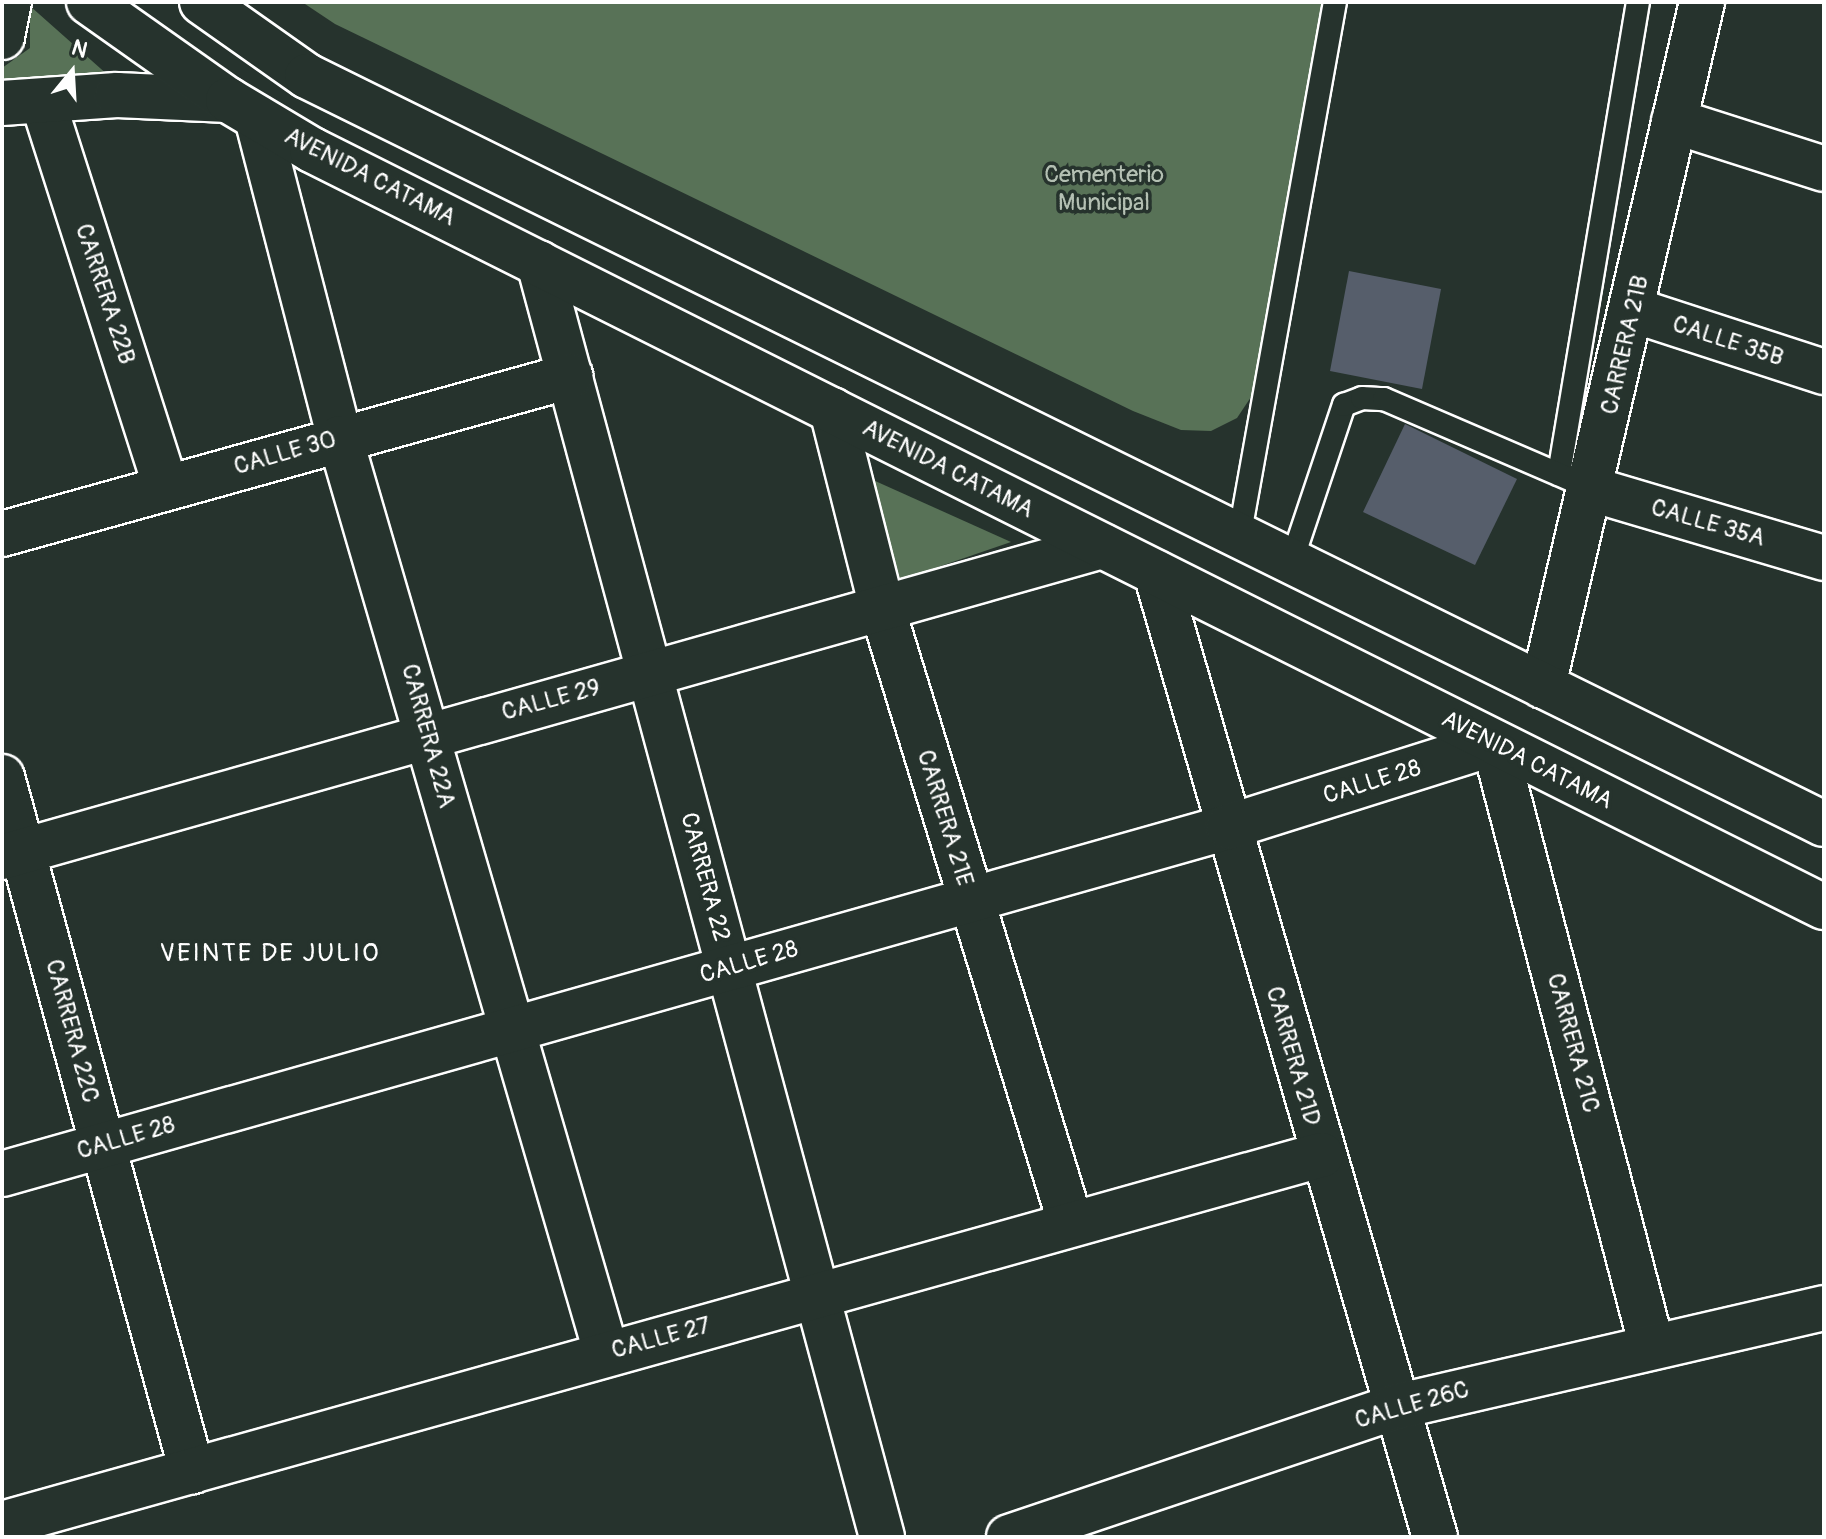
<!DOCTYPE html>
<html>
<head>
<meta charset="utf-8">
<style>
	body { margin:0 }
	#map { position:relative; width:1826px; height:1539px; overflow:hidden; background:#26332d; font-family:Pangolin,sans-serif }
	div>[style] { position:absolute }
	.green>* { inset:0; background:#587257 }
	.building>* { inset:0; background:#565e6b }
	.roads { filter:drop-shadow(2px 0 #fff) drop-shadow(-2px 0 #fff) drop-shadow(0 2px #fff) drop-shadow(0 -2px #fff) }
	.service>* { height:22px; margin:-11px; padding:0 11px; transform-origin:11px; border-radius:11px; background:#26332d }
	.minor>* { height:44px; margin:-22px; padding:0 22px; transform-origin:22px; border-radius:22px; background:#26332d }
	.secondary>* { height:44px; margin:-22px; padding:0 22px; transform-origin:22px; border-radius:22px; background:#26332d }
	span { translate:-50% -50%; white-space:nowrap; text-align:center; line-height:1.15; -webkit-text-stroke:7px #26332d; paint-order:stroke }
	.park-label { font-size:24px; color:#b4c0b3 }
	.street-label { font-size:24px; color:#fff }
	.neighbourhood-label { font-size:26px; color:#fff; letter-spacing:2px }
	.frame { position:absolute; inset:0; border:4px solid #fff; pointer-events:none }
	.north { position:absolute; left:32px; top:32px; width:80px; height:80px; -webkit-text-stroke:6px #26332d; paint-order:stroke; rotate:18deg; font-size:22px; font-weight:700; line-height:32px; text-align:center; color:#fff }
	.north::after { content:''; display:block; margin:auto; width:28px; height:36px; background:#fff; clip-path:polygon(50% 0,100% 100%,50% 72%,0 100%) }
</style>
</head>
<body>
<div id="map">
	<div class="green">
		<i style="clip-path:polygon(302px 2px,1338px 2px,1253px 394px,1237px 418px,1211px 431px,1181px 430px,1133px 411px,335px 24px)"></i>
		<i style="clip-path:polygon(30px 6px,118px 84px,55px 92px,2px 80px,2px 68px,30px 48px)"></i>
		<i style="clip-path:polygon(873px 480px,1011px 542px,900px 580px)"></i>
	</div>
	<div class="building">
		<i style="clip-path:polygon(1349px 271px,1441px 289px,1422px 389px,1330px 371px)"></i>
		<i style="clip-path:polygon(1405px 424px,1517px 479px,1475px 565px,1363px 512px)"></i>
	</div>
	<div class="roads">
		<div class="service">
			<i style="left:1559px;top:474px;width:479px;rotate:-80.5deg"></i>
			<i style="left:1239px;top:538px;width:545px;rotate:-79.85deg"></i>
			<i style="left:1291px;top:563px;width:167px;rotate:-71.5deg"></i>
			<i style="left:1344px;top:405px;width:19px;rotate:-21deg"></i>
			<i style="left:1362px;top:398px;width:22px;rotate:3deg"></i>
			<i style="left:1384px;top:399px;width:205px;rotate:23.3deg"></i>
		</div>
		<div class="minor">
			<i style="left:2px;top:37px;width:36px;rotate:-79deg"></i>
			<i style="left:43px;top:102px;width:404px;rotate:72.3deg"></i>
			<i style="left:2px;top:103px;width:115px;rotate:-4deg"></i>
			<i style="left:117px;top:95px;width:111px;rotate:2.6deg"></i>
			<i style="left:257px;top:118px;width:331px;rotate:75.5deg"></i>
			<i style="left:340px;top:438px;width:952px;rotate:73.77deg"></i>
			<i style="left:1674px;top:121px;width:157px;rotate:17.7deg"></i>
			<i style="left:539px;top:263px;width:1319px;rotate:74.93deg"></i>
			<i style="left:1633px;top:310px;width:201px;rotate:18deg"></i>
			<i style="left:832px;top:410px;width:204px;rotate:75.8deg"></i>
			<i style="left:882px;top:608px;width:641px;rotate:72.95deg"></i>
			<i style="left:1591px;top:489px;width:243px;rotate:16.5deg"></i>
			<i style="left:2px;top:534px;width:590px;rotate:-15.54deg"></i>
			<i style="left:1156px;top:573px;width:1004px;rotate:73.86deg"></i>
			<i style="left:1543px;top:686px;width:702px;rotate:-76.91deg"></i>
			<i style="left:2px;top:777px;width:720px;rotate:74.69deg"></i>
			<i style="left:2px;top:857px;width:1143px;rotate:-15.79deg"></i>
			<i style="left:2px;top:1174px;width:1274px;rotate:-15.8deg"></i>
			<i style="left:1228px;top:827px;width:279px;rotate:-17.5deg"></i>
			<i style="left:1494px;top:743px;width:620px;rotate:75.34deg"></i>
			<i style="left:2px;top:1524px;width:1370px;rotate:-15.63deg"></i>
			<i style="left:1009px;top:1537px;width:407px;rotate:-18.6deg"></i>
			<i style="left:1395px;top:1407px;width:440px;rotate:-13deg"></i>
		</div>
		<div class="secondary">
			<i style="left:89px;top:2px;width:170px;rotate:35.2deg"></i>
			<i style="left:228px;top:100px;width:98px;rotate:30.8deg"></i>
			<i style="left:312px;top:150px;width:1691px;rotate:26.6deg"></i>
			<i style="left:202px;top:2px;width:128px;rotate:35.2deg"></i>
			<i style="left:307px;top:76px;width:1691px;rotate:26.25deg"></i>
		</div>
	</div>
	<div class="park-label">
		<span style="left:1104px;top:189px">Cementerio<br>Municipal</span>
	</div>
	<div class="street-label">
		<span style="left:370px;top:177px;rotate:27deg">AVENIDA CATAMA</span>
		<span style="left:105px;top:294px;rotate:72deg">CARRERA 22B</span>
		<span style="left:1728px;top:341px;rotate:18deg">CALLE 35B</span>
		<span style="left:1625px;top:345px;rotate:-77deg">CARRERA 21B</span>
		<span style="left:285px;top:453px;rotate:-16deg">CALLE 30</span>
		<span style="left:948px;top:469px;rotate:27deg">AVENIDA CATAMA</span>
		<span style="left:1708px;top:523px;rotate:16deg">CALLE 35A</span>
		<span style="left:551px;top:700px;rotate:-15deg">CALLE 29</span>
		<span style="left:428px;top:736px;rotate:75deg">CARRERA 22A</span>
		<span style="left:1527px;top:760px;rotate:27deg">AVENIDA CATAMA</span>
		<span style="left:1372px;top:782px;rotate:-17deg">CALLE 28</span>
		<span style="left:945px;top:818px;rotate:73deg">CARRERA 21E</span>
		<span style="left:705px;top:877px;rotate:75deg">CARRERA 22</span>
		<span style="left:749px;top:962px;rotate:-16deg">CALLE 28</span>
		<span style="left:72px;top:1031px;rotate:75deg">CARRERA 22C</span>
		<span style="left:1573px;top:1043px;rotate:75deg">CARRERA 21C</span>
		<span style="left:1293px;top:1056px;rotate:74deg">CARRERA 21D</span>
		<span style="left:126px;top:1138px;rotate:-16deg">CALLE 28</span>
		<span style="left:661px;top:1338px;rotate:-15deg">CALLE 27</span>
		<span style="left:1412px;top:1405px;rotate:-16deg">CALLE 26C</span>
	</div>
	<div class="neighbourhood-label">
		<span style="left:270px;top:954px">VEINTE DE JULIO</span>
	</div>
	<div class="frame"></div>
	<div class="north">N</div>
</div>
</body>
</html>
